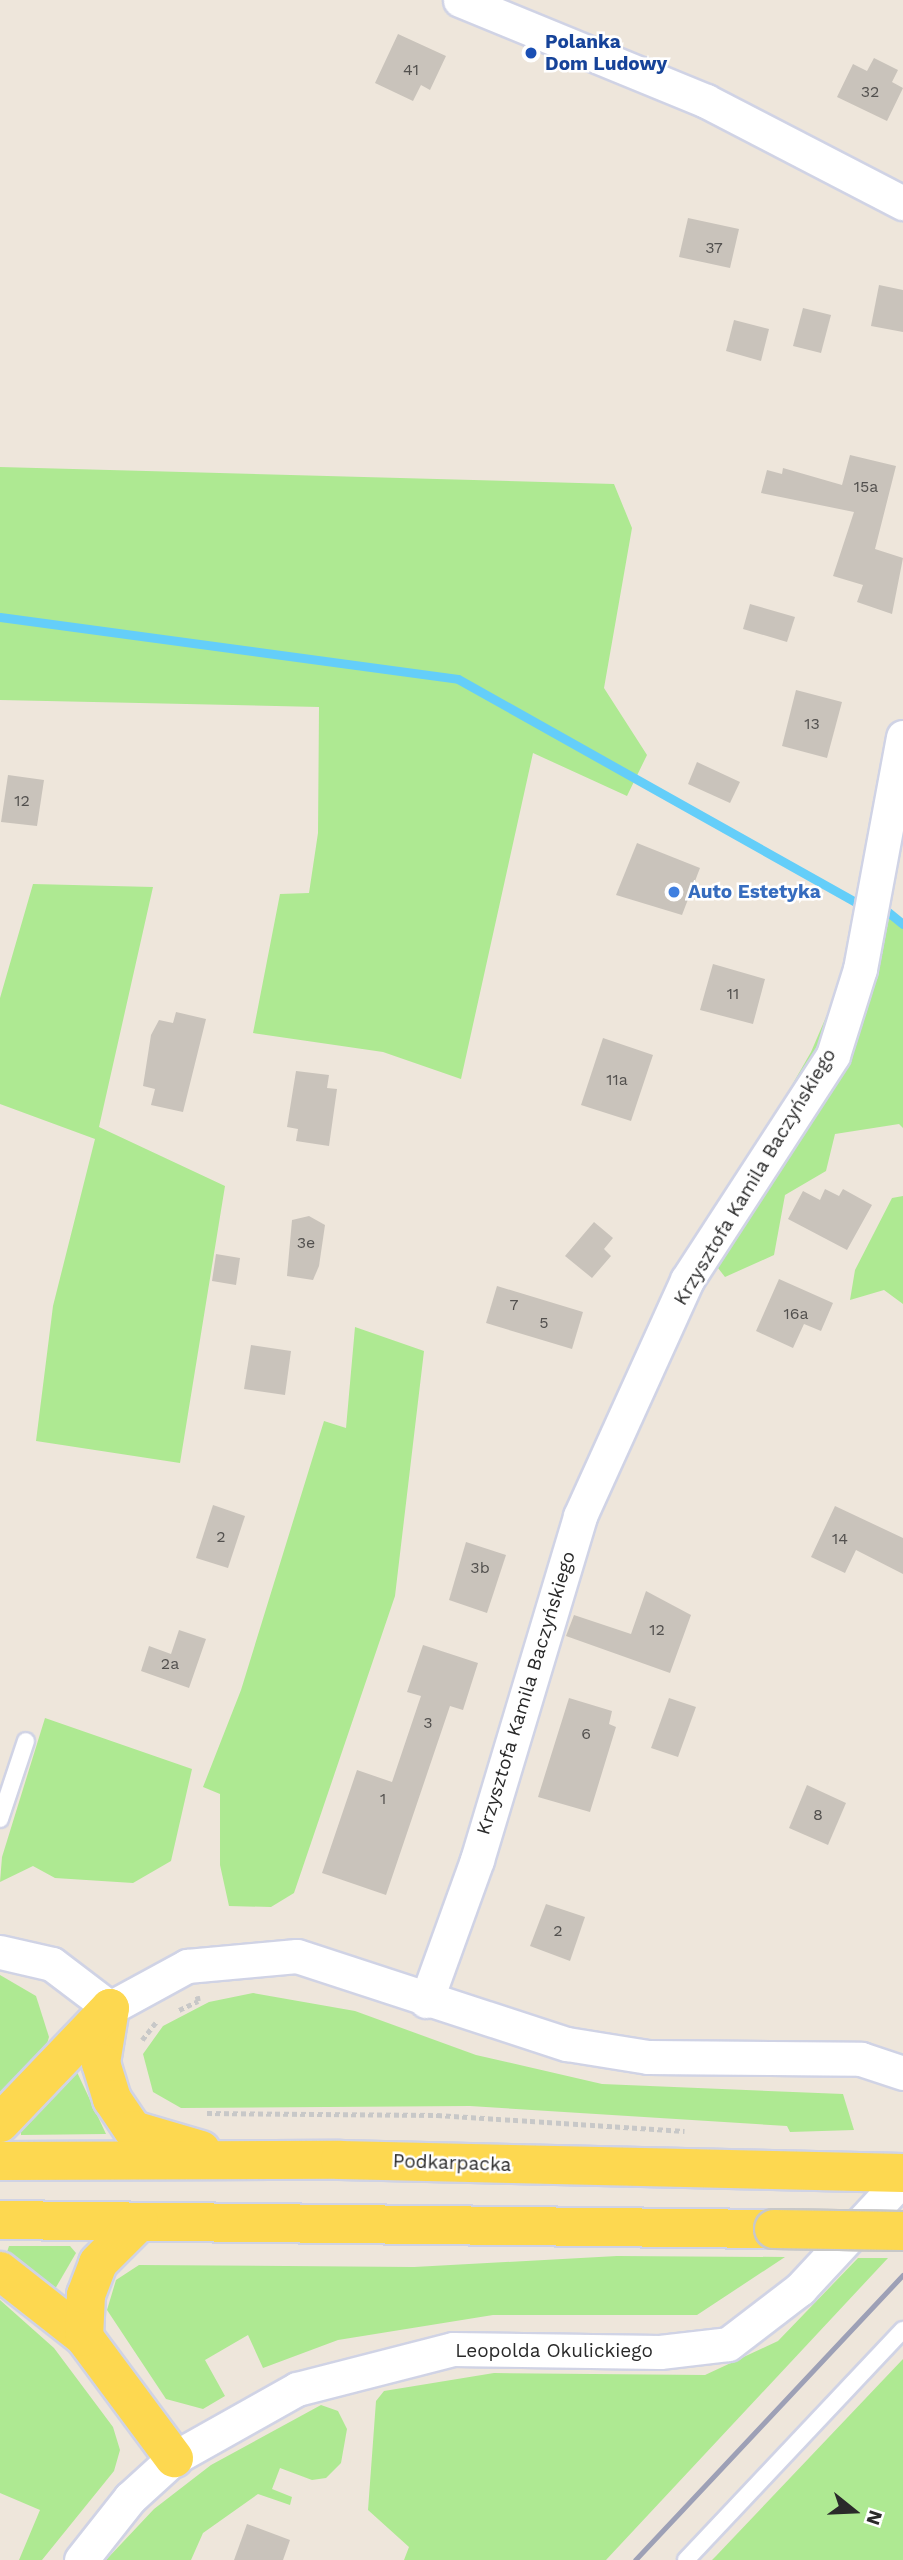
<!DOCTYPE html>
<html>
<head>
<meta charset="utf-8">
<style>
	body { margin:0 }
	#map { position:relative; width:903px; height:2560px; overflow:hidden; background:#eee6db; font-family:"Work Sans",sans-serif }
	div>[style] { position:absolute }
	.green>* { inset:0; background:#aee992 }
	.stream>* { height:9px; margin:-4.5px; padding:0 4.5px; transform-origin:4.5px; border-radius:4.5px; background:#64cef9 }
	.building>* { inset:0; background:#c9c3bb }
	.path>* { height:4.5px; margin-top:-2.25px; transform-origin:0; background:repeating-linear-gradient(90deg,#c8c8c8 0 5px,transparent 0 8.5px) }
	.roads { filter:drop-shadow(2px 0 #d0d3e5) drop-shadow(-2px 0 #d0d3e5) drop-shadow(0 2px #d0d3e5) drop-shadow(0 -2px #d0d3e5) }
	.lane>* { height:16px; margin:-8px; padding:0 8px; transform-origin:8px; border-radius:8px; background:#fff }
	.street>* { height:33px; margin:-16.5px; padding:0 16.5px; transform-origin:16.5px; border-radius:16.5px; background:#fff }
	.primary>* { height:38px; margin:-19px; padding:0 19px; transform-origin:19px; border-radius:19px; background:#fdd850 }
	.rail>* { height:5px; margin:-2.5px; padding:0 2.5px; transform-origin:2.5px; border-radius:2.5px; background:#9da0b6 }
	.bridges { filter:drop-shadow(2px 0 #c8c8c8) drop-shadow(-2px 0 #c8c8c8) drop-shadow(0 2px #c8c8c8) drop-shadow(0 -2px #c8c8c8) }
	.primary-bridge>* { height:38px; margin:-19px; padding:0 19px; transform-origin:19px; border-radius:19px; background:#fdd850 }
	.dots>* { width:19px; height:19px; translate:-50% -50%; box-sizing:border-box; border:4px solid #fff; border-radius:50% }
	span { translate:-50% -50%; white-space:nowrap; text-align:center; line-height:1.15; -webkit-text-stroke:5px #fff; paint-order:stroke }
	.number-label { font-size:16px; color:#52504e }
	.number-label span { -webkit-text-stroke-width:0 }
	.transit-label { font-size:19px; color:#164399; font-weight:700 }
	.left { translate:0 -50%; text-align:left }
	.shop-label { font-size:19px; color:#366cbe; font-weight:700 }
	.street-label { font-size:19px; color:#2a2a2a }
	.north { position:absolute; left:819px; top:2476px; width:70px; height:70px; -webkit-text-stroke:5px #fff; paint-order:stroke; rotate:108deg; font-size:19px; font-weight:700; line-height:28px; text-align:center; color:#2a2a2a }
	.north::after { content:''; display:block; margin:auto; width:24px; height:32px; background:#2a2a2a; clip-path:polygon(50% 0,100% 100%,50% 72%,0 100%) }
</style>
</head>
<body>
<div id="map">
	<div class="green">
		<i style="clip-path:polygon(0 467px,614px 484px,632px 528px,604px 688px,647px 755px,627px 796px,533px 753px,461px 1079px,383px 1052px,253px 1033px,280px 894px,309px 893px,318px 833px,319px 707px,0 700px)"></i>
		<i style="clip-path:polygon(33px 884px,153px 887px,99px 1127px,225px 1186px,180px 1463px,36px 1441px,53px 1306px,95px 1139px,0 1104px,0 998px)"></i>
		<i style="clip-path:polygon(872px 910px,903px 923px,903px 1128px,899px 1124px,835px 1134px,826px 1171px,785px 1195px,774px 1255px,725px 1277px,700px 1245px,811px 1052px)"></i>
		<i style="clip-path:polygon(903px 1196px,903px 1304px,884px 1290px,850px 1300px,855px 1270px,892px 1198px)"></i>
		<i style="clip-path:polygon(355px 1327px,424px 1351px,395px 1596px,294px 1893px,271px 1907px,229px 1906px,220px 1865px,220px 1794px,203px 1787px,241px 1690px,324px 1421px,346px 1428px)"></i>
		<i style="clip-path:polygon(45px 1718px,192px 1769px,171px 1861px,133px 1883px,55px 1878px,33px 1866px,0 1882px,2px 1857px)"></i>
		<i style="clip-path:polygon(0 1975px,36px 1996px,49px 2037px,43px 2057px,0 2103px)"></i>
		<i style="clip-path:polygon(253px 1993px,355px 2011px,476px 2055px,602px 2084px,843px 2094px,854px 2130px,790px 2132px,787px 2126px,470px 2106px,181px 2108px,153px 2092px,143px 2054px,163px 2026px,209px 2002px)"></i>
		<i style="clip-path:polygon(76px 2070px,106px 2134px,21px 2135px,21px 2128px)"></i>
		<i style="clip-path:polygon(9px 2246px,70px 2246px,76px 2253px,55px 2289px,6px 2255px)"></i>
		<i style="clip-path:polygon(617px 2256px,785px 2257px,697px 2315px,493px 2315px,338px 2340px,263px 2368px,248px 2335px,205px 2360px,225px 2396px,203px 2409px,166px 2399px,107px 2310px,116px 2280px,139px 2265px,414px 2267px)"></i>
		<i style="clip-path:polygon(858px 2258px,888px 2258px,606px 2560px,404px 2560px,409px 2547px,368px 2510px,376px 2401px,384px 2391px,494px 2373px,705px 2375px,778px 2341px)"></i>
		<i style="clip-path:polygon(0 2300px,54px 2348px,113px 2427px,120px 2450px,114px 2471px,42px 2560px,19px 2560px,40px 2510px,0 2493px)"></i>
		<i style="clip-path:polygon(903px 2359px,903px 2560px,712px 2560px,716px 2556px)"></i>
		<i style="clip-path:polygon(321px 2405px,338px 2411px,347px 2429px,341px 2463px,326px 2478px,312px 2480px,280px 2468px,272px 2489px,292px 2497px,290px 2505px,258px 2494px,203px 2533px,191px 2560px,106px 2560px,154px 2509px,211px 2465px)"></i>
	</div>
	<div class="stream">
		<i style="left:0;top:617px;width:462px;rotate:7.7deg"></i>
		<i style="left:458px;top:679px;width:458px;rotate:29.3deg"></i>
		<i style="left:888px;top:912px;width:19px;rotate:39deg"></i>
	</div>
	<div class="building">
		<i style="clip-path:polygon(398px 34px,446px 56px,430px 90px,421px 85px,413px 101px,375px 83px)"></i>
		<i style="clip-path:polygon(874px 58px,898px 70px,892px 82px,903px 88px,887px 121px,837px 97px,853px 64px,867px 71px)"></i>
		<i style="clip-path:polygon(688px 218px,739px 229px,730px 268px,679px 257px)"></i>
		<i style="clip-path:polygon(879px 285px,903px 290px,903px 332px,871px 326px)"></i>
		<i style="clip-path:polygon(803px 308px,831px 315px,821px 353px,793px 346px)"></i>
		<i style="clip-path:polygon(734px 320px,769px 329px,761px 361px,726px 351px)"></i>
		<i style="clip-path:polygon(850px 455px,896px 466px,875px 549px,903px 558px,892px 614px,857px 602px,863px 585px,833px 576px,854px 512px,761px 493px,767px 470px,782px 474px,783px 468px,842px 485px)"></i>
		<i style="clip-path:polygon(750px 604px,795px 617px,787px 642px,743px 629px)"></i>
		<i style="clip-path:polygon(796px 690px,842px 702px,827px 758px,782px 746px)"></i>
		<i style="clip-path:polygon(697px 762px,740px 782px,730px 803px,688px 784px)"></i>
		<i style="clip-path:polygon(8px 775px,44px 780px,37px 826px,1px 822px)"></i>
		<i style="clip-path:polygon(637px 843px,700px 868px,682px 915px,616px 895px)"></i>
		<i style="clip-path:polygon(713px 964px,765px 979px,753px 1024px,700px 1010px)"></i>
		<i style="clip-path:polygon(176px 1012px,206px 1019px,183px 1112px,151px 1105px,155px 1089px,143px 1086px,151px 1035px,159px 1020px,173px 1023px)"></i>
		<i style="clip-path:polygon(603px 1038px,653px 1055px,631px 1121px,581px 1105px)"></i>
		<i style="clip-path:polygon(296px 1071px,329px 1075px,327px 1088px,337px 1089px,329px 1146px,296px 1141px,298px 1129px,287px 1127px)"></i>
		<i style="clip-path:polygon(825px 1189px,839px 1196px,843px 1189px,872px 1205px,847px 1250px,788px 1219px,803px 1191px,820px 1200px)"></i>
		<i style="clip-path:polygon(309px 1216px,325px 1225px,319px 1266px,313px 1280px,287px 1276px,292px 1220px)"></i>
		<i style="clip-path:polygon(594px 1222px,613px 1238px,604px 1249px,611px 1256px,592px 1278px,565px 1256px)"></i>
		<i style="clip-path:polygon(216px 1254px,240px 1258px,236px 1285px,212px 1281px)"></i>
		<i style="clip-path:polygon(779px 1279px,833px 1303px,821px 1331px,804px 1324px,793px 1348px,756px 1331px)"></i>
		<i style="clip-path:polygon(497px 1286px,583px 1312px,572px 1349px,486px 1323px)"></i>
		<i style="clip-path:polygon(251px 1345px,291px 1351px,285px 1395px,244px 1389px)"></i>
		<i style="clip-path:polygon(213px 1505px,245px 1516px,228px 1568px,196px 1558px)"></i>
		<i style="clip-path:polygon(835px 1506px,903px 1538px,903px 1574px,856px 1550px,845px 1573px,811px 1557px)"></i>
		<i style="clip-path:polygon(466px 1542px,506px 1555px,487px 1613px,449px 1600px)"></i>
		<i style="clip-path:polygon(646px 1591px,691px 1615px,670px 1673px,566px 1636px,574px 1615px,631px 1634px)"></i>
		<i style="clip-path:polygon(179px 1630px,206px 1639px,189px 1688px,141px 1671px,149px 1646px,171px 1654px)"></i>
		<i style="clip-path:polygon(423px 1645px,478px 1663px,463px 1710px,450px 1706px,386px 1895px,322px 1873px,357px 1770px,392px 1782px,421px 1696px,407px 1692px)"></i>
		<i style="clip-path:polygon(569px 1698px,612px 1711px,609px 1724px,616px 1727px,590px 1812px,538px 1797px)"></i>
		<i style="clip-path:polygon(669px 1698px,696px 1707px,678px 1757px,651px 1748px)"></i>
		<i style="clip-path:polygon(807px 1785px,846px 1803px,828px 1845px,789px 1828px)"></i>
		<i style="clip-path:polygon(546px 1904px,585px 1917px,570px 1961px,530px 1946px)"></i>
		<i style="clip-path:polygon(247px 2524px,290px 2540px,283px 2560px,234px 2560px)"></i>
	</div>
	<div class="path">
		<i style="left:179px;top:2010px;width:21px;rotate:-25deg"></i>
		<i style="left:198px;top:2001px;width:5px;rotate:-101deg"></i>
		<i style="left:142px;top:2040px;width:23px;rotate:-52deg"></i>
		<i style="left:207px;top:2113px;width:230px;rotate:0.5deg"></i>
		<i style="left:437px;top:2115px;width:248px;rotate:3.7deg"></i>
	</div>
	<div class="roads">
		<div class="lane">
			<i style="left:0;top:1819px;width:82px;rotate:-71.6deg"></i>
			<i style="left:686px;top:2560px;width:316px;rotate:-46.7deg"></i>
		</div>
		<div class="street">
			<i style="left:460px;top:0;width:266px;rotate:22.3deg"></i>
			<i style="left:706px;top:101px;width:222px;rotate:27.4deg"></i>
			<i style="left:0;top:1952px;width:53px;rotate:13deg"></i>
			<i style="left:52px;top:1964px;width:73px;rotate:37.2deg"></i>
			<i style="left:110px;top:2008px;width:88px;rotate:-28.6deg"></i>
			<i style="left:187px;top:1966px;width:110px;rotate:-5.2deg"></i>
			<i style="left:297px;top:1956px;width:284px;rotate:18.1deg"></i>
			<i style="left:567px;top:2044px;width:82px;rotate:9.1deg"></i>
			<i style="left:648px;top:2057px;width:213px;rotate:0.5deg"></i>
			<i style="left:861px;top:2059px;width:44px;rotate:18.4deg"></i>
			<i style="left:426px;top:2001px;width:150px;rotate:-70.1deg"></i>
			<i style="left:477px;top:1860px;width:359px;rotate:-73.3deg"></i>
			<i style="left:580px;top:1516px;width:259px;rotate:-65.6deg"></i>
			<i style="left:687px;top:1280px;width:268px;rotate:-57deg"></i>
			<i style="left:833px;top:1055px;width:90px;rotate:-72.6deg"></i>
			<i style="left:860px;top:969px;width:236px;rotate:-79.5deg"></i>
			<i style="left:81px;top:2560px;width:79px;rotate:-51.7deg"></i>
			<i style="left:130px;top:2498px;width:59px;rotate:-42.3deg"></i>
			<i style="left:174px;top:2458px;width:141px;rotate:-29.3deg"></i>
			<i style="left:297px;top:2389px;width:161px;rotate:-14.4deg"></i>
			<i style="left:453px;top:2349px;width:207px;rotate:0.8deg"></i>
			<i style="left:660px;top:2352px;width:68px;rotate:-6.7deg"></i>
			<i style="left:728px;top:2344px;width:91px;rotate:-37.4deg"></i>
			<i style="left:800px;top:2289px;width:151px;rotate:-47.1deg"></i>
		</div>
		<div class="primary">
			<i style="left:110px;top:2008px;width:56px;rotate:99.3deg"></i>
			<i style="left:101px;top:2063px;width:38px;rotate:73deg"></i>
			<i style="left:112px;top:2099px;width:37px;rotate:56deg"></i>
			<i style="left:133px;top:2130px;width:71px;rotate:16.4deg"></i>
			<i style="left:0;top:2123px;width:159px;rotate:-46.3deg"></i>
			<i style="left:0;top:2161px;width:340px;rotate:-0.2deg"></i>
			<i style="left:340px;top:2160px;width:563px;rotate:1.32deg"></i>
			<i style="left:0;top:2220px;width:774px;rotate:0.67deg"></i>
			<i style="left:0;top:2271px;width:107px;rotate:38.2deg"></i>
			<i style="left:84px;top:2337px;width:151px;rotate:53.4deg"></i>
			<i style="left:84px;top:2337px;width:42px;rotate:-87.3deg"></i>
			<i style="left:86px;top:2295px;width:34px;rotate:-69deg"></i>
			<i style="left:98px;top:2263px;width:58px;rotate:-45deg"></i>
		</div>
	</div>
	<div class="rail">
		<i style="left:635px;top:2560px;width:391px;rotate:-46.8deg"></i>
	</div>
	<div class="bridges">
		<div class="primary-bridge">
			<i style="left:774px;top:2229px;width:129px;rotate:0.9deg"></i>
		</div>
	</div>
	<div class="dots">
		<i style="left:531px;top:53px;background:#1a4fb4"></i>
		<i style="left:674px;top:892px;background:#3f7fe0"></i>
	</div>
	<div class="number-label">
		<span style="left:411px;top:70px">41</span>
		<span style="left:870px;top:92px">32</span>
		<span style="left:714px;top:248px">37</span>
		<span style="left:866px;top:487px">15a</span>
		<span style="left:812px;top:724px">13</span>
		<span style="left:22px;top:801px">12</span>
		<span style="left:733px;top:994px">11</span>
		<span style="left:617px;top:1080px">11a</span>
		<span style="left:306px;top:1243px">3e</span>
		<span style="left:514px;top:1305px">7</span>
		<span style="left:796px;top:1314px">16a</span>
		<span style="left:544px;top:1323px">5</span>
		<span style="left:221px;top:1537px">2</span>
		<span style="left:840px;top:1539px">14</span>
		<span style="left:480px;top:1568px">3b</span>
		<span style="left:657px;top:1630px">12</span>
		<span style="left:170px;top:1664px">2a</span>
		<span style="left:428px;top:1723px">3</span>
		<span style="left:586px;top:1734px">6</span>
		<span style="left:383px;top:1799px">1</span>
		<span style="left:818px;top:1815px">8</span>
		<span style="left:558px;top:1931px">2</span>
	</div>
	<div class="transit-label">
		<span class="left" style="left:545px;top:53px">Polanka<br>Dom Ludowy</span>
	</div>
	<div class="shop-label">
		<span class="left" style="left:688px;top:892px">Auto Estetyka</span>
	</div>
	<div class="street-label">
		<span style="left:755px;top:1177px;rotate:-59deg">Krzysztofa Kamila Baczyńskiego</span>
		<span style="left:526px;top:1693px;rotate:-73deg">Krzysztofa Kamila Baczyńskiego</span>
		<span style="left:452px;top:2163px;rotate:2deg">Podkarpacka</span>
		<span style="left:554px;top:2351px">Leopolda Okulickiego</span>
	</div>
	<div class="north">N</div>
</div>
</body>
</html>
